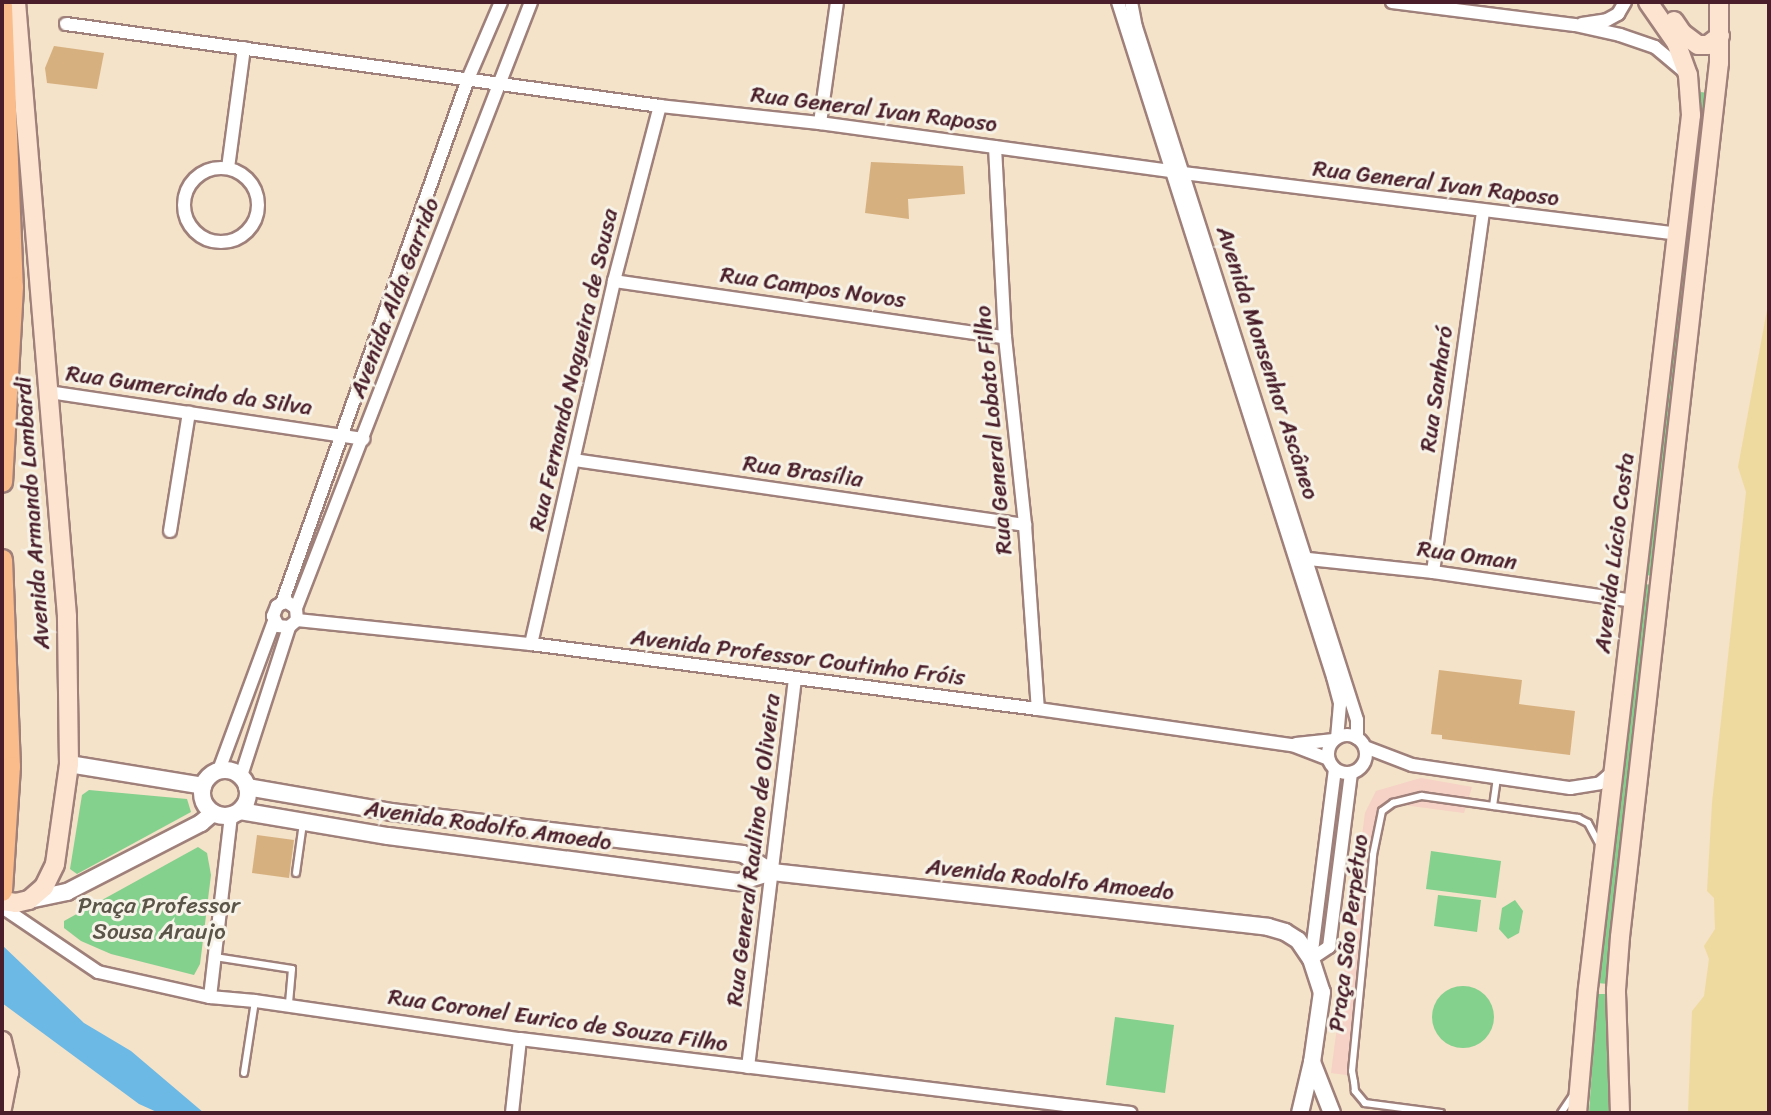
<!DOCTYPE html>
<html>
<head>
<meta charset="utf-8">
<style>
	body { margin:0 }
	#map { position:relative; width:1771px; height:1115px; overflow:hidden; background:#f4e2c9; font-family:Sriracha,sans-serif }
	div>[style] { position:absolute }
	.built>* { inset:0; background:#f6d1c5 }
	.green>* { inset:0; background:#84d08d }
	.round { border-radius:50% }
	.sand>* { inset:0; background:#eeda9e }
	.water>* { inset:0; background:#6cb9e6 }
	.building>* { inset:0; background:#d7b07f }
	.roads { filter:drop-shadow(2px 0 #9f807a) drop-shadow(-2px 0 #9f807a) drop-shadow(0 2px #9f807a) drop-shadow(0 -2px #9f807a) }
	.service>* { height:6px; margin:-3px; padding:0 3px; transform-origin:3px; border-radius:3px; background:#fff }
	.minor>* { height:12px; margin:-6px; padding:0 6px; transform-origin:6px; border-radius:6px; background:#fff }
	.minor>.ring { margin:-6px; padding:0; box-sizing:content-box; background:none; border:12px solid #fff; border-radius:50% }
	.tertiary>* { height:16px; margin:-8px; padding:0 8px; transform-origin:8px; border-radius:8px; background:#fff }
	.tertiary>.ring { margin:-8px; padding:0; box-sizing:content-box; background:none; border:16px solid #fff; border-radius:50% }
	.secondary>* { height:18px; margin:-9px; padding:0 9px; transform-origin:9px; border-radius:9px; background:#fde4d0 }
	.trunk>* { height:19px; margin:-9.5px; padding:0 9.5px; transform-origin:9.5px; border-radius:9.5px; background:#f9bc8a }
	span { translate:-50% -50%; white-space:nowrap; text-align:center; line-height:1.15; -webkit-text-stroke:6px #f7f3e8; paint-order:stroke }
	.street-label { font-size:23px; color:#4a1f2b }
	.park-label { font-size:23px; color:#5b5448 }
	.frame { position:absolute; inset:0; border:4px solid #4a1f2b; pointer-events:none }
</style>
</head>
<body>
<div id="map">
	<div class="built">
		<i style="clip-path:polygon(1421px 778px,1472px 787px,1464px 813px,1404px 805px,1393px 808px,1385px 816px,1379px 834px,1355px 1076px,1331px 1073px,1365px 813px,1376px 791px)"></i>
	</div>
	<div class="green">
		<i style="clip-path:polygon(1701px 92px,1707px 93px,1692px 221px,1687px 221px)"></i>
		<i style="clip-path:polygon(1686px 230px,1691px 231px,1652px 576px,1646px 575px)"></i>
		<i style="clip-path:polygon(1645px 584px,1651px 585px,1608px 984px,1597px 983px)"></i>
		<i style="clip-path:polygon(89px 790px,187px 799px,191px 812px,77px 874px,70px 869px,82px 795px)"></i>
		<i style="clip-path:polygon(198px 847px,207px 853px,211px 875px,200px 964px,194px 975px,111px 954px,81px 941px,64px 928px,64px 921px)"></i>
		<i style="clip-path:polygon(1431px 851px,1501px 861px,1496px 898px,1426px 889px)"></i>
		<i style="clip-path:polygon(1438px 895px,1481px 900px,1477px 932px,1434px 926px)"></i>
		<i style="clip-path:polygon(1515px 900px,1523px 911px,1519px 933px,1508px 939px,1499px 929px,1502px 908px)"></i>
		<i class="round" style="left:1432px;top:986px;width:62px;height:62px"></i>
		<i style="clip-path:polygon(1597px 994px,1607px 994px,1612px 1113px,1589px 1113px)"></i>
		<i style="clip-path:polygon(1115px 1017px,1174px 1025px,1165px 1093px,1106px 1085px)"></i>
	</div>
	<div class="sand">
		<i style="clip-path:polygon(1769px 299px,1769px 1113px,1688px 1113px,1692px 1011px,1704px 996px,1709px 959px,1704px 946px,1715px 929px,1714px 898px,1707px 891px,1712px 803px,1746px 492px,1738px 467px)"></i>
	</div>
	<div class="water">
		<i style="clip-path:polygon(2px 945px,84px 1023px,131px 1051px,204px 1113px,159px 1113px,139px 1104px,2px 1003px)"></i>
	</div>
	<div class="building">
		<i style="clip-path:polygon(54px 46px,104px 53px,97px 89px,47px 83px,45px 68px)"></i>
		<i style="clip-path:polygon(871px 162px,963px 166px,965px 194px,908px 199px,909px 219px,865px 213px)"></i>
		<i style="clip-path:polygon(1439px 670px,1522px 680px,1519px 704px,1575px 711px,1570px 755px,1442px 739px,1442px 735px,1431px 734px)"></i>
		<i style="clip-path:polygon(257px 835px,294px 840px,289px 878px,252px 873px)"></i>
	</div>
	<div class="roads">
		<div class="service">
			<i style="left:1493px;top:806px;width:28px;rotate:-82deg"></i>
			<i style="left:296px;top:873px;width:50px;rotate:-82deg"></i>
			<i style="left:215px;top:957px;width:78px;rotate:8.9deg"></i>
			<i style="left:292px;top:969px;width:37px;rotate:95deg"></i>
			<i style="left:244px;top:1073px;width:73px;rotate:-81.3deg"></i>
			<i style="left:1441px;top:1113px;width:77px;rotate:-172.5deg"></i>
			<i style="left:1365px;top:1103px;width:16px;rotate:-130deg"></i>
			<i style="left:1355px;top:1091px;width:9px;rotate:-96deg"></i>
			<i style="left:1354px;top:1082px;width:11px;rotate:-100deg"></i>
			<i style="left:1352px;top:1071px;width:217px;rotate:-84.4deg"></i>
			<i style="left:1373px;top:855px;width:45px;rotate:-78.4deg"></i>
			<i style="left:1382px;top:811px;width:14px;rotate:-36deg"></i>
			<i style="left:1393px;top:803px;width:30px;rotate:-14deg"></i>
			<i style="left:1422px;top:796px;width:158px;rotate:8deg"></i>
			<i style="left:1578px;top:818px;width:11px;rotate:27deg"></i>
			<i style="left:1588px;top:823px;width:24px;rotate:62deg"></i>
			<i style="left:1561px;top:1113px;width:23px;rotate:-56deg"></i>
		</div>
		<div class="minor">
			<i style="left:1118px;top:2px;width:708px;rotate:72.33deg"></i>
			<i style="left:1333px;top:677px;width:28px;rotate:75deg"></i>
			<i style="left:1340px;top:704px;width:33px;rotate:95deg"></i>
			<i style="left:1131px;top:2px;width:25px;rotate:79deg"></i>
			<i style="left:1136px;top:27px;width:727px;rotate:72.31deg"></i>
			<i style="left:1357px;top:720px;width:18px;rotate:90deg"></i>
			<i style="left:1392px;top:2px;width:184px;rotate:7.2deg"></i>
			<i style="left:1575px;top:25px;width:46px;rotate:12.5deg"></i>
			<i style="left:1620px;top:35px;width:37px;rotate:19deg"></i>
			<i style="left:1655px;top:47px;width:40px;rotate:40deg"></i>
			<i style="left:66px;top:24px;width:600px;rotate:7.86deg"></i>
			<i style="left:660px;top:106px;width:161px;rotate:6.1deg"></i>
			<i style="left:820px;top:123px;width:366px;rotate:7.8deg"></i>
			<i style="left:1183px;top:173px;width:498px;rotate:7deg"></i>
			<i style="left:1582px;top:24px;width:25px;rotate:-9deg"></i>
			<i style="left:1607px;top:20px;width:13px;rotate:-29deg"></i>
			<i style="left:1618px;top:14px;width:14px;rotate:-60deg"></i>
			<i style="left:820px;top:123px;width:122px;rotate:-82deg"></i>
			<i style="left:995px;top:147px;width:190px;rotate:87deg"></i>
			<i style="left:1005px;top:337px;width:189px;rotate:83.9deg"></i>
			<i style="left:1025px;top:525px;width:184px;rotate:86deg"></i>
			<i style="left:228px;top:168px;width:121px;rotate:-82.4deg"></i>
			<i class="ring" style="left:184px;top:168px;width:62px;height:62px"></i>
			<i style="left:614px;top:281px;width:395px;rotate:8.2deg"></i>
			<i style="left:49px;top:392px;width:318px;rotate:8.5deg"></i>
			<i style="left:574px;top:460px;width:456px;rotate:8.2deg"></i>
			<i style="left:170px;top:531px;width:120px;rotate:-80.9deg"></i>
			<i style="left:1299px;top:558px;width:135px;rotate:6deg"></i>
			<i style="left:1433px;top:572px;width:203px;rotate:8.2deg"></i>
			<i style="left:1433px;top:572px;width:363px;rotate:-82.1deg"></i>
			<i style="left:282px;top:603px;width:556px;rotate:-70.46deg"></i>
			<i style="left:468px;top:79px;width:84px;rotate:-66.8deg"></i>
			<i style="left:296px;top:608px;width:650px;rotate:-68.8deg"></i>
			<i style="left:297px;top:620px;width:235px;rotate:5.9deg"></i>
			<i style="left:531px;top:644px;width:511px;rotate:7.31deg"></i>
			<i style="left:1038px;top:709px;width:257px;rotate:8.1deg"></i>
			<i style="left:1292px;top:745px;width:39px;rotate:21deg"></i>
			<i style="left:531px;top:644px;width:372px;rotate:-77.1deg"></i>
			<i style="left:614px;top:281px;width:181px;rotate:-75.3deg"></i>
			<i class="ring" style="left:1328px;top:735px;width:26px;height:26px"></i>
			<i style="left:1296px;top:744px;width:38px;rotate:-6deg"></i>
			<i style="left:1365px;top:747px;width:50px;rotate:21deg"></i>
			<i style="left:1412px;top:765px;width:160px;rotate:8.3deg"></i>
			<i style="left:1570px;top:788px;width:30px;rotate:-9deg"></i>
			<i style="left:1600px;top:783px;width:18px;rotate:-41deg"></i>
			<i style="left:219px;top:770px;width:159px;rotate:-69.7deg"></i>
			<i style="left:241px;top:776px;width:157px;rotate:-72.1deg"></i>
			<i style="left:289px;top:627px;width:11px;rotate:-41deg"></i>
			<i style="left:297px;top:620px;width:12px;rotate:-95deg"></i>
			<i style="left:296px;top:608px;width:11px;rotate:-146deg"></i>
			<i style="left:287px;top:602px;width:5px;rotate:169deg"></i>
			<i style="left:282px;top:603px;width:6px;rotate:149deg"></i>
			<i style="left:277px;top:606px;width:11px;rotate:112deg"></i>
			<i style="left:273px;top:616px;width:11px;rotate:63deg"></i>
			<i style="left:278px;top:626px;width:11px;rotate:5deg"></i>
			<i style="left:2px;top:907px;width:116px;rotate:34.1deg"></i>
			<i style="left:98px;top:972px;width:115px;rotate:12.6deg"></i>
			<i style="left:210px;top:997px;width:45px;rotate:5.1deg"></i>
			<i style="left:255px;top:1001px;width:268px;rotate:8.2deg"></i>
			<i style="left:520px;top:1039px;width:615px;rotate:6.91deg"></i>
			<i style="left:1311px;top:959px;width:22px;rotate:-34deg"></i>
			<i style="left:1329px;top:947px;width:175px;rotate:-82.8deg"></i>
			<i style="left:1311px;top:959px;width:191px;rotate:-82.8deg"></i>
			<i style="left:210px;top:997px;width:183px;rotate:-83.4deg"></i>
			<i style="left:748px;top:1067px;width:390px;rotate:-83.1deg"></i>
			<i style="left:512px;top:1113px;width:74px;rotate:-83.8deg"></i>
		</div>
		<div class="tertiary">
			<i style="left:69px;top:764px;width:136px;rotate:9.3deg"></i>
			<i class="ring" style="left:202px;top:770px;width:30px;height:30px"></i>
			<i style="left:247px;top:787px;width:146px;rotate:9.8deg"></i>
			<i style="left:391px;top:812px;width:354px;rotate:6.8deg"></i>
			<i style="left:743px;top:854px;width:34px;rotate:32deg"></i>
			<i style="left:772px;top:872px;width:499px;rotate:6.3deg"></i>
			<i style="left:1268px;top:927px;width:18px;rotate:16deg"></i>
			<i style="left:1285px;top:932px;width:15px;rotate:32deg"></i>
			<i style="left:1298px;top:940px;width:23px;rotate:56deg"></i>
			<i style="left:1311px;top:959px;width:35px;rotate:72deg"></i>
			<i style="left:1322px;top:992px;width:71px;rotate:98.1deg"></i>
			<i style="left:1312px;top:1062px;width:52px;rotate:103.2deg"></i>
			<i style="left:240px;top:811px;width:150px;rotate:9.6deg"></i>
			<i style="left:388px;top:836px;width:354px;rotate:7.5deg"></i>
			<i style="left:739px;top:882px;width:34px;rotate:-17deg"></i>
			<i style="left:29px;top:900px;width:39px;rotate:-12deg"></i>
			<i style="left:67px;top:892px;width:151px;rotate:-27.2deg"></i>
			<i style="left:201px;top:823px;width:16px;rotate:-40deg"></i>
			<i style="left:1312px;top:1062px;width:55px;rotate:68.6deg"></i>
		</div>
		<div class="secondary">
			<i style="left:1674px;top:21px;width:14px;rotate:56deg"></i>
			<i style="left:1682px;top:33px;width:20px;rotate:37deg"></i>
			<i style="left:1698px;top:45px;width:10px"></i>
			<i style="left:1708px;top:45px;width:15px;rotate:-37deg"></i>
			<i style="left:2px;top:901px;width:14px;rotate:8deg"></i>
			<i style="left:16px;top:903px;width:13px;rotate:-13deg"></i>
			<i style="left:29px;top:900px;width:20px;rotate:-41deg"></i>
			<i style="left:44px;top:887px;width:25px;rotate:-64deg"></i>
			<i style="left:55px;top:864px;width:101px;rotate:-82deg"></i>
			<i style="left:69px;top:764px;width:148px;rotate:-90.8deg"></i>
			<i style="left:67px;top:616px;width:616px;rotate:-94.75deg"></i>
			<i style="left:2px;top:1041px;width:32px;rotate:77deg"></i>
			<i style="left:9px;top:1072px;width:37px;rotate:101deg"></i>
			<i style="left:1577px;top:1113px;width:125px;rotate:-85deg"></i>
			<i style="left:1588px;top:988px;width:879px;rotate:-83.27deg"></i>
			<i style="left:1691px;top:115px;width:40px;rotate:-94.3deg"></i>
			<i style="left:1688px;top:75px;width:33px;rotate:-110deg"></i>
			<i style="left:1677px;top:44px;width:51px;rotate:-124.6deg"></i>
			<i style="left:1620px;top:1113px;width:123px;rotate:-91.9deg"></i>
			<i style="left:1616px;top:990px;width:53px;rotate:-85.7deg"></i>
			<i style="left:1620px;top:937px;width:880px;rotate:-83.54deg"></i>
			<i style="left:1719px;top:63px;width:61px;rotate:-90deg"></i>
		</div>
		<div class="trunk">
			<i style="left:2px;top:5px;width:281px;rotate:87.8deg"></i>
			<i style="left:13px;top:286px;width:196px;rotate:93.2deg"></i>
			<i style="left:2px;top:559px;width:207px;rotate:87.8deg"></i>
			<i style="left:10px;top:766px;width:125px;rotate:93.7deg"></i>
		</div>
	</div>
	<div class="street-label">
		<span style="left:874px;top:110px;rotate:7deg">Rua General Ivan Raposo</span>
		<span style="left:1436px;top:184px;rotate:7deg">Rua General Ivan Raposo</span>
		<span style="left:813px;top:288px;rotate:8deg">Rua Campos Novos</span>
		<span style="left:395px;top:298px;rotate:-69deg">Avenida Alda Garrido</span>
		<span style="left:1267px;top:363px;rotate:72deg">Avenida Monsenhor Ascâneo</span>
		<span style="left:574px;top:370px;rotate:-77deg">Rua Fernando Nogueira de Sousa</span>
		<span style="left:1437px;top:389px;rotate:-82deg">Rua Sanharó</span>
		<span style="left:189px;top:391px;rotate:8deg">Rua Gumercindo da Silva</span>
		<span style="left:994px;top:430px;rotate:-95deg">Rua General Lobato Filho</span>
		<span style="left:803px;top:472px;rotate:8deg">Rua Brasília</span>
		<span style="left:33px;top:513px;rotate:-94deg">Avenida Armando Lombardi</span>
		<span style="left:1615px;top:553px;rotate:-83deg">Avenida Lúcio Costa</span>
		<span style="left:1467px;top:556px;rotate:8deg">Rua Oman</span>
		<span style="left:798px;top:658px;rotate:7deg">Avenida Professor Coutinho Fróis</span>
		<span style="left:488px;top:826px;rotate:8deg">Avenida Rodolfo Amoedo</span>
		<span style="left:754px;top:850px;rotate:-83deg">Rua General Raulino de Oliveira</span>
		<span style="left:1050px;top:880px;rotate:6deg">Avenida Rodolfo Amoedo</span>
		<span style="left:1349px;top:933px;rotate:-83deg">Praça São Perpétuo</span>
		<span style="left:558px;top:1021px;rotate:8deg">Rua Coronel Eurico de Souza Filho</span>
	</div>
	<div class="park-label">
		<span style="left:159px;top:919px">Praça Professor<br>Sousa Araujo</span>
	</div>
	<div class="frame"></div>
</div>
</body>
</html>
